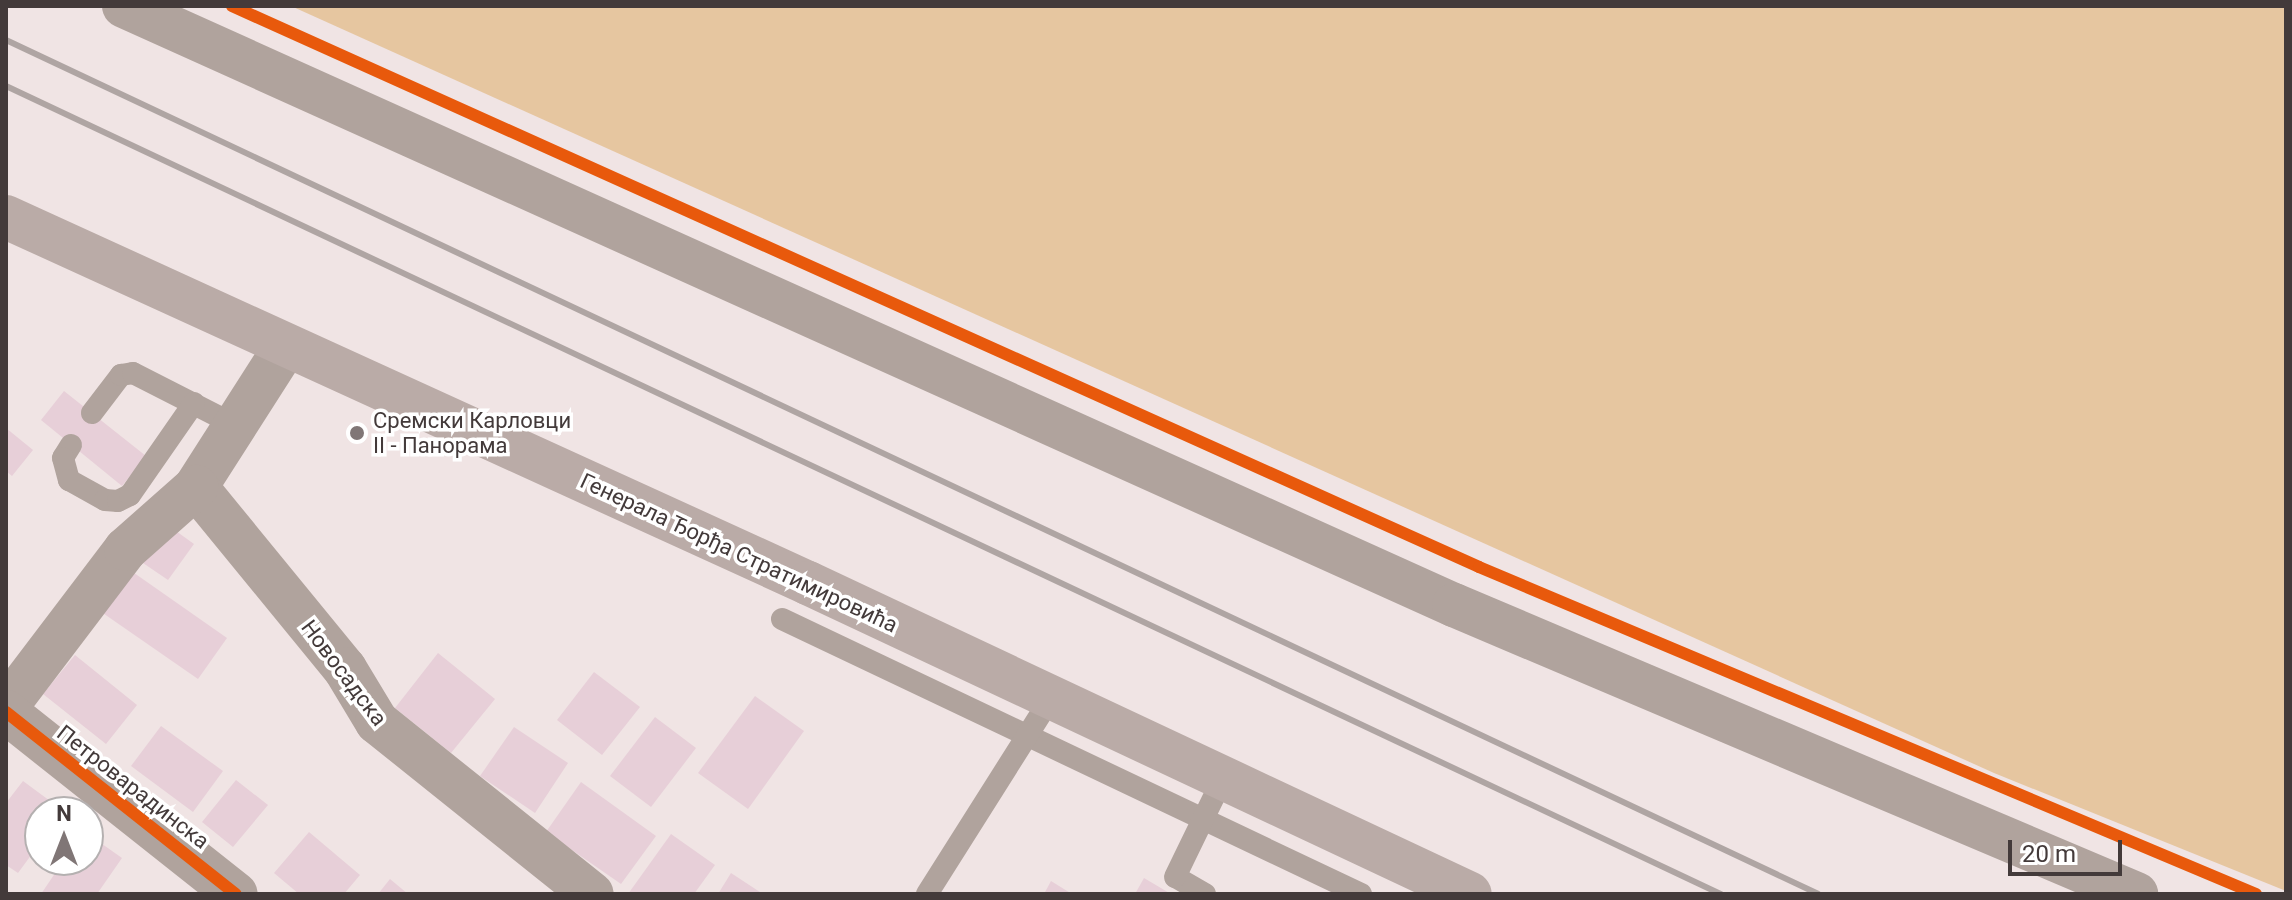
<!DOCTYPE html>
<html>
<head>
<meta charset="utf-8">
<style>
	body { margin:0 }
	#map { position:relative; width:2292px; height:900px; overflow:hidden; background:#f0e4e4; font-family:Roboto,sans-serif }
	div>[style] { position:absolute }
	.green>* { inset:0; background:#e6c6a0 }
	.building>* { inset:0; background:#e7cfd8 }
	.service>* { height:22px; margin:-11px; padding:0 11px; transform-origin:11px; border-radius:11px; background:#b0a39d }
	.minor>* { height:44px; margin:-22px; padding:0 22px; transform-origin:22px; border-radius:22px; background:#b0a39d }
	.tertiary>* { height:44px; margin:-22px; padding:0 22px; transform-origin:22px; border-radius:22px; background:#b0a39d }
	.secondary>* { height:44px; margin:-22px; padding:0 22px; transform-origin:22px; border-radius:22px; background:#baaba7 }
	.rail>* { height:6px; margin:-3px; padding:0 3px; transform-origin:3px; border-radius:3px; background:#afa5a3 }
	.cycleway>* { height:12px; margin:-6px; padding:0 6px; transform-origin:6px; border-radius:6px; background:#e8590c }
	.dots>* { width:22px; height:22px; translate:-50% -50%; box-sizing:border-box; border:4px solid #fff; border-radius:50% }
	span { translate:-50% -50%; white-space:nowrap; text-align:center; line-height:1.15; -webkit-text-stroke:7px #fff; paint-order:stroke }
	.poi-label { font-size:22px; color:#433a3a }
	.left { translate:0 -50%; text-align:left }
	.street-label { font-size:22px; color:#433a3a }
	.frame { position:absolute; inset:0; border:8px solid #433a3a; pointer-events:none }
	.north { position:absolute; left:24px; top:796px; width:80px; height:80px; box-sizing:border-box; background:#fff; border:2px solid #b4b0b0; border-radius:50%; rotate:0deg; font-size:22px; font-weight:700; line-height:32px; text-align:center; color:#433a3a }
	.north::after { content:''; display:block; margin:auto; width:28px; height:36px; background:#807676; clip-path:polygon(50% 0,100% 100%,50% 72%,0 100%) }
	.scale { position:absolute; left:2008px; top:840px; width:114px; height:36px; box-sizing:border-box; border:4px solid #433a3a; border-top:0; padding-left:10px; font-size:24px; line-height:28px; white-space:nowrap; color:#433a3a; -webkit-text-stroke:6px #fff; paint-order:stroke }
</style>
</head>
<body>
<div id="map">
	<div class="green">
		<i style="clip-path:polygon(291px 6px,2286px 6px,2286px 891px,1994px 773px)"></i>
	</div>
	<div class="building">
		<i style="clip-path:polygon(64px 391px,146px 456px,122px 486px,41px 420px)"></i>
		<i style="clip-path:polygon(6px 428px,33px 450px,12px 476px,6px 471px)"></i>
		<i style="clip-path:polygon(169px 526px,194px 544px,168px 580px,143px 563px)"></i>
		<i style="clip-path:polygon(127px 568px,227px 638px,198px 679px,97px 609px)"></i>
		<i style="clip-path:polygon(438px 653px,495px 699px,451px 753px,395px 708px)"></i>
		<i style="clip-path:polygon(75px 655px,137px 705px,106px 744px,43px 694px)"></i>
		<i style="clip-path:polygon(594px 672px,640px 707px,602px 755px,557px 720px)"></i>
		<i style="clip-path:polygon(755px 696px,804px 731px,748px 809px,698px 773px)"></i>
		<i style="clip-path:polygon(655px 717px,696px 748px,651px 807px,610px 776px)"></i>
		<i style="clip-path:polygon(161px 726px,223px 771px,193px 812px,131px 766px)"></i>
		<i style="clip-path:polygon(514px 727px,568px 763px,535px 813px,480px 776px)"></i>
		<i style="clip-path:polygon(236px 780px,268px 805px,233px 847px,202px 822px)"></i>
		<i style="clip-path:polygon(23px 781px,65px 812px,40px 812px,40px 843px,18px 873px,6px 865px,6px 803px)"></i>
		<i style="clip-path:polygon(581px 782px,656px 836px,621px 884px,546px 832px)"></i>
		<i style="clip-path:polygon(309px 832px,360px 875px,344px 894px,299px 894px,274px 873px)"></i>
		<i style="clip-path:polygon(88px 834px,122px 858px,97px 894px,41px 894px,64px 860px,88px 860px)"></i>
		<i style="clip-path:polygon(671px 834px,715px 865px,694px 894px,628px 894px)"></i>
		<i style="clip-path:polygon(731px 873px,763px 894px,718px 894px)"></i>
		<i style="clip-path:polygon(1144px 878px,1171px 894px,1135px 894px)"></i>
		<i style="clip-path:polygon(390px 879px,408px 894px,378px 894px)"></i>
		<i style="clip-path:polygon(1051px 881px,1072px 894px,1044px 894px)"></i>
	</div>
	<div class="service">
		<i style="left:92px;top:413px;width:48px;rotate:-52.7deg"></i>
		<i style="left:121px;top:375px;width:12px;rotate:-9deg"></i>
		<i style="left:133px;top:373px;width:114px;rotate:27deg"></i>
		<i style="left:71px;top:445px;width:15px;rotate:122deg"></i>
		<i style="left:63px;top:458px;width:23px;rotate:75deg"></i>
		<i style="left:69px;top:480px;width:41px;rotate:29.1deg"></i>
		<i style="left:105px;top:500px;width:13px;rotate:4deg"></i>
		<i style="left:118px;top:501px;width:13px;rotate:-27deg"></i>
		<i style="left:130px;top:495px;width:112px;rotate:-55.2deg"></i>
		<i style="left:782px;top:619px;width:641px;rotate:25.41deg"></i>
		<i style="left:927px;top:894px;width:232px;rotate:-57.7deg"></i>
		<i style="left:1205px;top:894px;width:34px;rotate:-150deg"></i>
		<i style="left:1175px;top:877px;width:110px;rotate:-64.1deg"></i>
	</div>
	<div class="minor">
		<i style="left:124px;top:6px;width:1459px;rotate:24.25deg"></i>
		<i style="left:1454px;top:605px;width:741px;rotate:22.96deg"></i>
		<i style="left:286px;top:346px;width:167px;rotate:122.6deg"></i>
		<i style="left:196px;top:487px;width:235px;rotate:50.7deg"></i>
		<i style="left:345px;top:669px;width:62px;rotate:58.9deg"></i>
		<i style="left:377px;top:722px;width:275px;rotate:38.7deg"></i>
		<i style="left:6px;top:707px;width:198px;rotate:-52.8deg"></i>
		<i style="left:126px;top:549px;width:94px;rotate:-41.5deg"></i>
	</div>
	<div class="tertiary">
		<i style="left:6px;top:712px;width:293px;rotate:38.4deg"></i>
	</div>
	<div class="secondary">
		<i style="left:6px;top:217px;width:882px;rotate:24.53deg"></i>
		<i style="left:808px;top:583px;width:731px;rotate:25.16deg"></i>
	</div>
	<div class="rail">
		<i style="left:6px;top:40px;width:2003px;rotate:25.23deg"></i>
		<i style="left:6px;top:86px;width:1896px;rotate:25.23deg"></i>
	</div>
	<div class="cycleway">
		<i style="left:232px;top:6px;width:1367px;rotate:24.22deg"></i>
		<i style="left:1479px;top:567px;width:843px;rotate:22.82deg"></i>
		<i style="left:6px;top:712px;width:293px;rotate:38.4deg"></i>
	</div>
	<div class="dots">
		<i style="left:357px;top:433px;background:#807676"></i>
	</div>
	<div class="poi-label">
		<span class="left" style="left:373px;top:433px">Сремски Карловци<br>II - Панорама</span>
	</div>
	<div class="street-label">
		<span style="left:739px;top:553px;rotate:25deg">Генерала Ђорђа Стратимировића</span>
		<span style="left:344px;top:673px;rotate:53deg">Новосадска</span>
		<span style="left:133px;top:787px;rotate:38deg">Петроварадинска</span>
	</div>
	<div class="frame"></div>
	<div class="north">N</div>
	<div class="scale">20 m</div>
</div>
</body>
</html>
